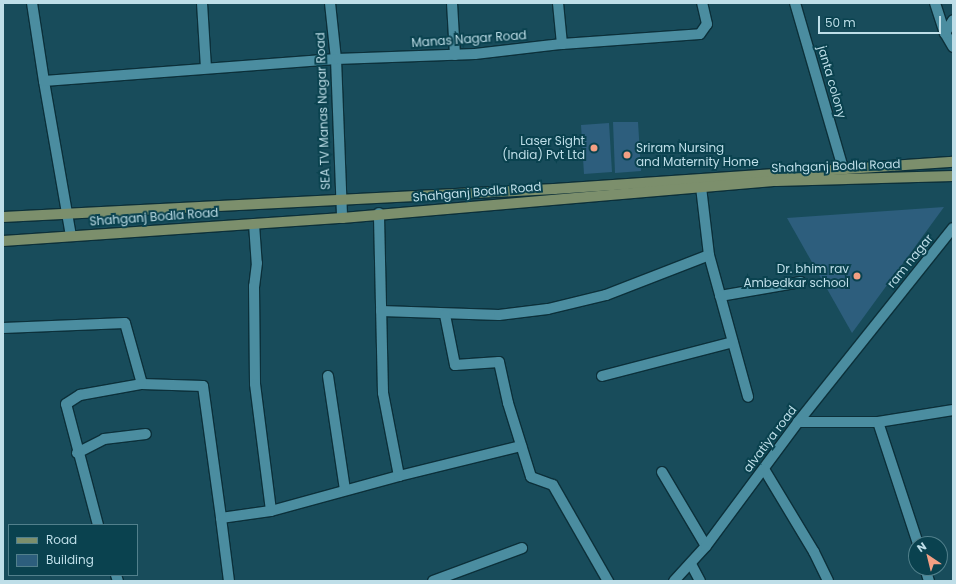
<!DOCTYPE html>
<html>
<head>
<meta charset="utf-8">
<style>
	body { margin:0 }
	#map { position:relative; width:956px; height:584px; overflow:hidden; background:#184c5b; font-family:Poppins,sans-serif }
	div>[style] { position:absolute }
	.building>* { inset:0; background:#2d5e7d }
	.roads { filter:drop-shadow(1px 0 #0c303a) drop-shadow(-1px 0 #0c303a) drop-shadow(0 1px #0c303a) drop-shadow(0 -1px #0c303a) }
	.street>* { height:10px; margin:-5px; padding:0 5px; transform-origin:5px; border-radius:5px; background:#4b8da0 }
	.secondary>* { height:10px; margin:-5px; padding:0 5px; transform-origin:5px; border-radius:5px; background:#4b8da0 }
	.primary>* { height:10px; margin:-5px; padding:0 5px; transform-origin:5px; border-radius:5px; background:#7c8f6c }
	.dots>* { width:11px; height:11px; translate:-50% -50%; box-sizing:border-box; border:2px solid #0a424f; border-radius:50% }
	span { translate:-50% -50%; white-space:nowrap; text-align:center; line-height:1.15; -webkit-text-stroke:4px #0a424f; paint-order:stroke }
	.street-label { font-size:12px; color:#bedee8 }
	.poi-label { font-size:12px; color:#bedee8 }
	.right { translate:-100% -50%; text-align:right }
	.left { translate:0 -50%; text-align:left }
	.frame { position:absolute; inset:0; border:4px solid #bedee8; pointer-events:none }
	.legend { position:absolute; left:8px; top:524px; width:130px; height:52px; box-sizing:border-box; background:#0a424f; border:1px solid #52808c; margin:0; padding:5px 7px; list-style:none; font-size:12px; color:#bedee8 }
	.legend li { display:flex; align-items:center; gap:8px; height:20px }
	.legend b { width:20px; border:1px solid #52808c }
	.north { position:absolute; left:908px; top:536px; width:40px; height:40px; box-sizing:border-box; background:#0a424f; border:1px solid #52808c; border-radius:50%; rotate:325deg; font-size:11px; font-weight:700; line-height:16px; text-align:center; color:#bedee8 }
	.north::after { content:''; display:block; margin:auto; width:14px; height:18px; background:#f39f83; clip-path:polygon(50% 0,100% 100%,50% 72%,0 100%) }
	.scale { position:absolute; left:818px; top:16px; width:123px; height:18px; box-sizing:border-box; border:2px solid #bedee8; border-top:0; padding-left:5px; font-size:12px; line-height:14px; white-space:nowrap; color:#bedee8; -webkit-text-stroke:3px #0a424f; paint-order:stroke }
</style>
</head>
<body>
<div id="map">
	<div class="building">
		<i style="clip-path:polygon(613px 122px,638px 122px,641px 171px,615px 173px)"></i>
		<i style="clip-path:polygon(609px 123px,612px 172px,584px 174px,581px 125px)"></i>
		<i style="clip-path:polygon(944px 207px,852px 333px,787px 218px)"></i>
	</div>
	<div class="roads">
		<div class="street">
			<i style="left:32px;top:3px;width:79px;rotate:81.3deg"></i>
			<i style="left:202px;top:3px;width:65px;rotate:86.5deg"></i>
			<i style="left:330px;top:3px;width:56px;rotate:83.9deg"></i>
			<i style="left:336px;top:59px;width:159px;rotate:87.8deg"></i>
			<i style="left:452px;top:3px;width:52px;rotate:86.7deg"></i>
			<i style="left:795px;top:3px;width:172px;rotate:73.8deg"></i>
			<i style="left:935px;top:3px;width:32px;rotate:72deg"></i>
			<i style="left:945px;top:33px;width:16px;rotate:60deg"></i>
			<i style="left:945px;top:33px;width:15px;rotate:-58deg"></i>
			<i style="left:562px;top:44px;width:138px;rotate:-4.1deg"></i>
			<i style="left:700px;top:34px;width:12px;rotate:-55deg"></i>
			<i style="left:707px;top:24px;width:22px;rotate:-103deg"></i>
			<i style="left:701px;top:187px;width:68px;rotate:83.3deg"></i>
			<i style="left:709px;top:255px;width:147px;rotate:74.6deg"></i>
			<i style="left:254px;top:224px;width:39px;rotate:86deg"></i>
			<i style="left:257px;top:263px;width:23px;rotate:97deg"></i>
			<i style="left:254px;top:286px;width:98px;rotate:89.4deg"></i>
			<i style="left:255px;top:384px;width:128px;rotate:82.8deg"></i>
			<i style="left:71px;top:236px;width:157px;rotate:-99.9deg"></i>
			<i style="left:44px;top:81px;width:293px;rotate:-4.3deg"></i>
			<i style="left:336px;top:59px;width:139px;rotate:-2.1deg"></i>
			<i style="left:475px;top:54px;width:88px;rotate:-6.6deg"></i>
			<i style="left:562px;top:44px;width:41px;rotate:-95.6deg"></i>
			<i style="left:720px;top:296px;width:82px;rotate:-9.8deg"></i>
			<i style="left:381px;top:311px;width:118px;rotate:1.9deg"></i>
			<i style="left:499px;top:315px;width:49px;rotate:-7deg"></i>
			<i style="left:548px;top:309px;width:60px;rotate:-13.6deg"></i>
			<i style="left:606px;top:295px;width:110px;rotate:-21.2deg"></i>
			<i style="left:445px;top:315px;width:51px;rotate:78.7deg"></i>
			<i style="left:455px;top:365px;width:44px;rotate:-3.9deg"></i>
			<i style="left:499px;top:362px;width:42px;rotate:77.6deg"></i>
			<i style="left:508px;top:403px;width:77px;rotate:72.7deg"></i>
			<i style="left:531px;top:477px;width:23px;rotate:20deg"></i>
			<i style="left:553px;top:485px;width:111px;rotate:60.2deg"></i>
			<i style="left:3px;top:328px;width:122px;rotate:-2.3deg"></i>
			<i style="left:125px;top:323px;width:63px;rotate:74.4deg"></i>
			<i style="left:142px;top:384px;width:61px;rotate:1.9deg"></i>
			<i style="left:203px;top:386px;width:133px;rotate:82.2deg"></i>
			<i style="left:221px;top:518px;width:50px;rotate:-8deg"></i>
			<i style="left:271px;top:511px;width:133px;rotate:-15.3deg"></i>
			<i style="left:399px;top:476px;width:85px;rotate:-100.9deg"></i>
			<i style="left:383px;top:393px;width:180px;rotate:-91.3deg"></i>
			<i style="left:328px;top:376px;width:115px;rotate:81.5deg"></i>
			<i style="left:602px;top:376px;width:135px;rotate:-14.5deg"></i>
			<i style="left:798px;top:422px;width:80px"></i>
			<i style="left:878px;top:422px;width:76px;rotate:-9.1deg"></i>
			<i style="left:878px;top:422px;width:128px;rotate:71.8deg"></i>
			<i style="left:77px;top:453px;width:30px;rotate:-27deg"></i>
			<i style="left:104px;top:439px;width:42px;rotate:-6.8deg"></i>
			<i style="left:764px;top:469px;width:97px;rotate:58.9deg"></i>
			<i style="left:814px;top:552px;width:32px;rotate:64deg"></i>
			<i style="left:662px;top:472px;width:86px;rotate:59.3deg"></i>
			<i style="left:399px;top:476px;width:126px;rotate:-13.8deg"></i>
			<i style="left:221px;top:518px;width:64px;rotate:82.8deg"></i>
			<i style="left:98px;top:525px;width:125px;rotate:-104.8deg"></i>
			<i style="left:66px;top:404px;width:17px;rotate:-33deg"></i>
			<i style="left:80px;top:395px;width:63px;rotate:-10.1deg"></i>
			<i style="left:691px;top:564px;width:19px;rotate:62deg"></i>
			<i style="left:925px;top:568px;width:14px;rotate:73deg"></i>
			<i style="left:116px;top:575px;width:6px;rotate:72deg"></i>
			<i style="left:433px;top:581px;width:95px;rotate:-20.3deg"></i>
		</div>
		<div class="secondary">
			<i style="left:674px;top:581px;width:47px;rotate:-47.6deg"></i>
			<i style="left:706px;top:546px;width:154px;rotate:-53.4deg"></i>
			<i style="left:798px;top:422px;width:248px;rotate:-51.4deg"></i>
		</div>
		<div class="primary">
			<i style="left:3px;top:217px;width:552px;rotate:-2.91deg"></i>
			<i style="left:554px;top:189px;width:400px;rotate:-3.9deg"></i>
			<i style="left:3px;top:241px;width:340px;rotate:-3.9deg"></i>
			<i style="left:342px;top:218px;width:436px;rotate:-4.9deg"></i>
			<i style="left:776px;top:181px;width:177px;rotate:-1.6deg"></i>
		</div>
	</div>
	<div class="dots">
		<i style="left:594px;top:148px;background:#f39f83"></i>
		<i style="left:627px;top:155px;background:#f39f83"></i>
		<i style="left:857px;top:276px;background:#f39f83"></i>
	</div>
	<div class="street-label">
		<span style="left:469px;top:39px;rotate:-4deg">Manas Nagar Road</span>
		<span style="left:832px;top:82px;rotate:74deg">janta colony</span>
		<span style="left:323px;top:111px;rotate:-92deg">SEA TV Manas Nagar Road</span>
		<span style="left:836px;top:166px;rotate:-2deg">Shahganj Bodla Road</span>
		<span style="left:477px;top:192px;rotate:-5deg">Shahganj Bodla Road</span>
		<span style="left:154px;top:217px;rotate:-4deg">Shahganj Bodla Road</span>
		<span style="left:910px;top:261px;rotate:-51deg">ram nagar</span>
		<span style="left:770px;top:439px;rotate:-53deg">alvatiya road</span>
	</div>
	<div class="poi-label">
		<span class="right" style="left:585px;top:148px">Laser Sight<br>(India) Pvt Ltd</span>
		<span class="left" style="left:636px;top:155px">Sriram Nursing<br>and Maternity Home</span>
		<span class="right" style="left:849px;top:276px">Dr. bhim rav<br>Ambedkar school</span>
	</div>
	<div class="frame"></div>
	<ul class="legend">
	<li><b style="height:5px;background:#7c8f6c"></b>Road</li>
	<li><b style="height:11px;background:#2d5e7d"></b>Building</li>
	</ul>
	<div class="north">N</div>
	<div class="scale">50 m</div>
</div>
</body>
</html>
